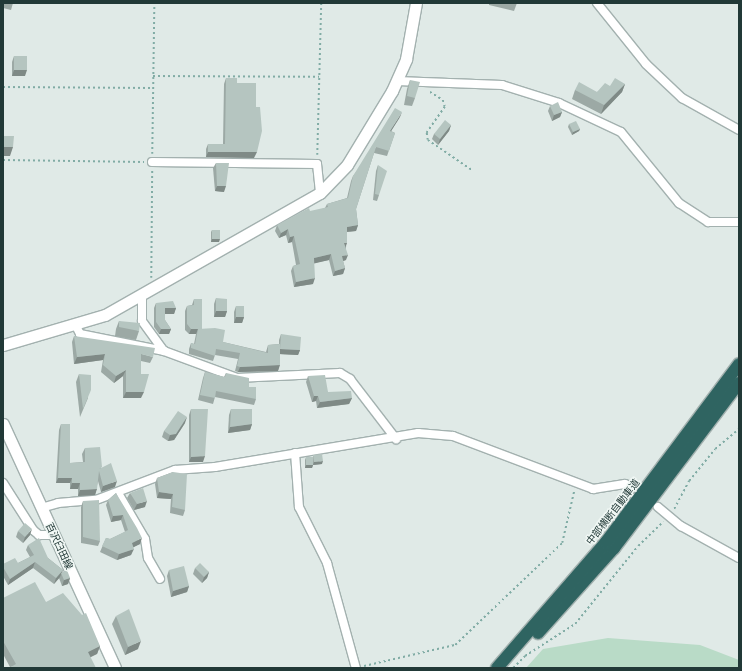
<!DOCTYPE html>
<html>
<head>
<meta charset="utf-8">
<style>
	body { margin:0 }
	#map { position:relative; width:742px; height:671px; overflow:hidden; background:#e0eae7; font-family:"Public Sans","Noto Sans JP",sans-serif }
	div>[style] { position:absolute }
	.green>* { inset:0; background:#b9dbc7 }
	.path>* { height:1.5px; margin-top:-0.75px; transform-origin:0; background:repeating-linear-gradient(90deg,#81aca5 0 2px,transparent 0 5px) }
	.roads { filter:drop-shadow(1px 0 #a3b1af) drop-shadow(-1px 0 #a3b1af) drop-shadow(0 1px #a3b1af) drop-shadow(0 -1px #a3b1af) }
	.minor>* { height:8px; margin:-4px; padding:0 4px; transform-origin:4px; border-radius:4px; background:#fff }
	.secondary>* { height:11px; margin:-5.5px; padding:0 5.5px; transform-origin:5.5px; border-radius:5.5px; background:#fff }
	.motorway>* { height:12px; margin:-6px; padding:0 6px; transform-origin:6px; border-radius:6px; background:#2f6461 }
	.wall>* { inset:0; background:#9ca9a5 }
	.shaded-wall>* { inset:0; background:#7f8a86 }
	.building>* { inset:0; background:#b5c5c0 }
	span { translate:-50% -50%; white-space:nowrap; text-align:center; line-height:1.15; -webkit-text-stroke:3px #f0f7f4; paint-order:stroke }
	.street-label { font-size:10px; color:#213937 }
	.frame { position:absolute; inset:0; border:4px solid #213937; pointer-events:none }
</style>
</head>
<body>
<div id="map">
	<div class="green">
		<i style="clip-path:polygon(608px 638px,700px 645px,739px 660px,739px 668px,526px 668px,543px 649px)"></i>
	</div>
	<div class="path">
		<i style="left:153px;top:76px;width:166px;rotate:0.3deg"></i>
		<i style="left:3px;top:87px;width:150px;rotate:0.4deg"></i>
		<i style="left:430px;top:92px;width:15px;rotate:32deg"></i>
		<i style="left:443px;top:100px;width:7px;rotate:74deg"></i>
		<i style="left:445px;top:107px;width:32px;rotate:125deg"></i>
		<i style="left:427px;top:133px;width:7px;rotate:82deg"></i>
		<i style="left:428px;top:140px;width:53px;rotate:34.3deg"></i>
		<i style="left:152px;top:154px;width:151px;rotate:-89.2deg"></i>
		<i style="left:317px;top:155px;width:152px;rotate:-88.5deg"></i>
		<i style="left:3px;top:160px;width:141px;rotate:0.8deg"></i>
		<i style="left:151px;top:278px;width:108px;rotate:-89.5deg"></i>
		<i style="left:674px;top:509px;width:32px;rotate:-62deg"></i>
		<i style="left:689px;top:481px;width:41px;rotate:-50.9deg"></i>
		<i style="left:715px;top:449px;width:31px;rotate:-40deg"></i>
		<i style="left:364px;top:666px;width:93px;rotate:-13deg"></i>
		<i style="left:455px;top:645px;width:148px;rotate:-43.6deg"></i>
		<i style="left:562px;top:543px;width:53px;rotate:-77deg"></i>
		<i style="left:513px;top:668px;width:17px;rotate:-45deg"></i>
		<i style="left:525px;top:656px;width:59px;rotate:-32.6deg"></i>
		<i style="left:575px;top:624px;width:100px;rotate:-51.1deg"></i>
		<i style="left:638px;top:546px;width:35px;rotate:-44deg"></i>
	</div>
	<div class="roads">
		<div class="minor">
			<i style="left:597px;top:3px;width:78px;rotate:51.2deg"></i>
			<i style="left:646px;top:64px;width:50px;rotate:43.4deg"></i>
			<i style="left:682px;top:98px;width:65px;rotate:29.3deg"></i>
			<i style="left:397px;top:81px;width:105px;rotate:2.2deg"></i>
			<i style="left:502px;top:85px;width:60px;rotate:17.5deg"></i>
			<i style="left:559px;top:103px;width:68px;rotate:25.1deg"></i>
			<i style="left:621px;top:132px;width:92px;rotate:50.8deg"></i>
			<i style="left:679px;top:203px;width:35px;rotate:33deg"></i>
			<i style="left:708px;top:222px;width:31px"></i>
			<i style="left:152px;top:162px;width:165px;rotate:0.7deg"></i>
			<i style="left:317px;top:164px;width:29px;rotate:84deg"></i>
			<i style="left:142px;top:295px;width:26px;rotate:90deg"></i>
			<i style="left:142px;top:321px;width:37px;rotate:54deg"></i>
			<i style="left:76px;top:326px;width:9px;rotate:63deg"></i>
			<i style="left:80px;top:334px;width:86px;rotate:11.4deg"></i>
			<i style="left:164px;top:351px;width:78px;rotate:20.3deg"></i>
			<i style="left:237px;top:378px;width:103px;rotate:-2.8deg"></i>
			<i style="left:340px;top:373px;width:12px;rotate:31deg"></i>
			<i style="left:350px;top:379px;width:76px;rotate:52.5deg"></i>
			<i style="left:295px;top:453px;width:54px;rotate:85.8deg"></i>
			<i style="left:299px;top:507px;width:63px;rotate:63.4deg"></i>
			<i style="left:327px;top:563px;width:109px;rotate:74.6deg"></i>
			<i style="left:3px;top:483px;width:56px;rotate:57.4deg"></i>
			<i style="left:33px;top:530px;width:8px;rotate:40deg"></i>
			<i style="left:39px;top:535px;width:15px"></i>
			<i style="left:118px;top:493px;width:53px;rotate:59.6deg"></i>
			<i style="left:145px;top:539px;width:19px;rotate:81deg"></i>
			<i style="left:148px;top:558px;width:24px;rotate:60deg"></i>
			<i style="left:658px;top:507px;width:30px;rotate:40deg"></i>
			<i style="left:681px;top:526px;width:66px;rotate:28.9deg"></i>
			<i style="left:41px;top:508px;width:18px;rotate:-16deg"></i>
			<i style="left:58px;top:503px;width:38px;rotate:-5deg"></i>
			<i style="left:96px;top:500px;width:85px;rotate:-20.8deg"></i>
			<i style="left:175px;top:470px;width:40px;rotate:-4.3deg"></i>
			<i style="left:215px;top:467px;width:206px;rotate:-9.5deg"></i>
			<i style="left:418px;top:433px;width:35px;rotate:5deg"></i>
			<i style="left:453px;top:436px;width:150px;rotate:20.7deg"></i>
			<i style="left:593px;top:489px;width:32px;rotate:-9deg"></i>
			<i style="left:625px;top:484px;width:9px;rotate:21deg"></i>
		</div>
		<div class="secondary">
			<i style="left:3px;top:345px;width:106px;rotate:-16.4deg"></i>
			<i style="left:105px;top:315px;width:247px;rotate:-29.6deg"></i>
			<i style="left:320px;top:193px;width:39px;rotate:-46deg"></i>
			<i style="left:347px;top:165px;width:87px;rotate:-58.7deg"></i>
			<i style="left:392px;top:91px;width:35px;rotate:-66deg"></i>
			<i style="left:406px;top:59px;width:57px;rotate:-79.9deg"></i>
			<i style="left:3px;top:424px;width:268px;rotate:65.3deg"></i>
		</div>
		<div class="motorway">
			<i style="left:538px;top:633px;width:114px;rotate:-48.2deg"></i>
			<i style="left:614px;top:548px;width:207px;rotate:-52.9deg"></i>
			<i style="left:497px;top:668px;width:167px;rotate:-49.1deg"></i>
			<i style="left:606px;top:542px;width:222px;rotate:-53.2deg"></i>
		</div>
	</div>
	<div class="wall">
		<i style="clip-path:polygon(3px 3px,13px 3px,11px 10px,3px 8px)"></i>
		<i style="clip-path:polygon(489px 3px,517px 3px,514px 11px,489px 5px)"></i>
		<i style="clip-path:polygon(14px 56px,25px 76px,12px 76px,12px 62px)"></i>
		<i style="clip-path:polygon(226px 78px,237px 83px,254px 158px,206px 157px,206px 149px,208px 144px,223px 144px,224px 84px)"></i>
		<i style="clip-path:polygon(410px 80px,415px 98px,412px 106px,404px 105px,407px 89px)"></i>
		<i style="clip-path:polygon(625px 84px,622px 92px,601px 114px,572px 99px,575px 90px,597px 92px,610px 86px)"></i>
		<i style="clip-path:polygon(550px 106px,562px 112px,560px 117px,552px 121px,548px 111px)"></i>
		<i style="clip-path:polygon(400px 117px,391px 131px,395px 133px,387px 156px,374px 153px,356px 209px,358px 225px,356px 231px,347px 232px,346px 248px,346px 260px,343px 261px,345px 268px,343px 274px,333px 276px,329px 260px,314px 263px,313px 284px,294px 287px,291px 271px,293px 266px,296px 265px,292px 242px,288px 243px,286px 235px,279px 238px,275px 231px,277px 225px,325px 208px,327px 204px,347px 198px,351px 181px,353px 176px)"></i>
		<i style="clip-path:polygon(569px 124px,580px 129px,579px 131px,572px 135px,568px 127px)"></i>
		<i style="clip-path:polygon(451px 125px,449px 131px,438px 145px,432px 139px,434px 134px)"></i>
		<i style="clip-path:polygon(216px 163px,224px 192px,215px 191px,213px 168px)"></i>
		<i style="clip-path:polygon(378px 165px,379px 195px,377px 201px,373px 200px,376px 171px)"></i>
		<i style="clip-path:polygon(212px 230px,219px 242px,211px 242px,211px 232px)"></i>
		<i style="clip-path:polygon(216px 298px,227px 311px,225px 317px,214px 317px,214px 304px)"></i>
		<i style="clip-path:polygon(194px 299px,202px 329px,223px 342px,266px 352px,268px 345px,279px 344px,279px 340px,281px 334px,300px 350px,298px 355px,280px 354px,278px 371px,238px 372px,235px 371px,238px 359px,215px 355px,213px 361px,189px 354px,189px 349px,191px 343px,194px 344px,196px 334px,189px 334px,185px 330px,185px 311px,187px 306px,192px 305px)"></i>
		<i style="clip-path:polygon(156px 303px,176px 308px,174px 314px,165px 314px,165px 320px,171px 329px,169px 334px,159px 334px,154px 327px,154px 308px)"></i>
		<i style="clip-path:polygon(236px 306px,244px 317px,242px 323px,234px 323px,234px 312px)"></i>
		<i style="clip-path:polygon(119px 321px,139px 331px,136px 340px,115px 336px,116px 329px)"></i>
		<i style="clip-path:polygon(74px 336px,153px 357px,150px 363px,141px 361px,141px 398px,123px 398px,123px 376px,114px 383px,101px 372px,103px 360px,74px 364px,72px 342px)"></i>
		<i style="clip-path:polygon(205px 372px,224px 377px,226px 373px,249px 387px,256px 399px,254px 405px,215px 397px,213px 404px,198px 400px,203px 378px)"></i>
		<i style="clip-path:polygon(79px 374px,88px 398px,80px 417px,76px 382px)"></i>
		<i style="clip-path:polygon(308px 376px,328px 392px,352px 398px,349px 404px,317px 408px,316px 401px,312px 402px,306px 382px)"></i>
		<i style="clip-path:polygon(191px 409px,203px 462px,189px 462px,189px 415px)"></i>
		<i style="clip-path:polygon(231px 409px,252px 424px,250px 430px,228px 433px,229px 415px)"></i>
		<i style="clip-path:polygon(185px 423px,174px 440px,168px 441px,162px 437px,164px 431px)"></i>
		<i style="clip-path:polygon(61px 424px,70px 463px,83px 462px,82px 454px,85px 448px,101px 468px,115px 487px,101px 492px,98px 481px,95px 495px,78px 496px,78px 489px,70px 489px,70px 483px,56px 483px,59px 430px)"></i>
		<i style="clip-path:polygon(313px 455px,322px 464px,313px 465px,312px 468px,305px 468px,305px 460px,306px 457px,313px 457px)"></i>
		<i style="clip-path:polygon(173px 472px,185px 510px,183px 516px,170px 513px,171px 499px,157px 498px,155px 484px,157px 478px)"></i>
		<i style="clip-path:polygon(116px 493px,140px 544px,133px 547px,131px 555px,117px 560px,100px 552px,106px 538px,110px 539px,125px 532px,121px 520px,111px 522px,106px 505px,108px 500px)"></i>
		<i style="clip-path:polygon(130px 493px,145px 507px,134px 510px,127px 498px)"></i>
		<i style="clip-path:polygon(83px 501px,100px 541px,98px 546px,81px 543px,81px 507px)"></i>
		<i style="clip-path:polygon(18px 531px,30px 535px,23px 543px,16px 537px)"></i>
		<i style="clip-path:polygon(28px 545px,48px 558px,63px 570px,62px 572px,70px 578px,68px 584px,62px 586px,59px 578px,60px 577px,54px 584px,33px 568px,8px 585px,3px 576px,3px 564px,18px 563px,30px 557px,26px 550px)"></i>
		<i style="clip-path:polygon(195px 568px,209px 572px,207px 578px,202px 583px,193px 574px)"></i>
		<i style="clip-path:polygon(169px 570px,189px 586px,187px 592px,171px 597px,167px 576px)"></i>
		<i style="clip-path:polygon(3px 598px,46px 602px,100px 646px,97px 654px,10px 667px,3px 654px)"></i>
		<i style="clip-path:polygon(116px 616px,138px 649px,125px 655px,112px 624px)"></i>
	</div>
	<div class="shaded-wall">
		<i style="clip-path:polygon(14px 70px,27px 70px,25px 76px,12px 76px)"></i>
		<i style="clip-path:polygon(625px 84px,622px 92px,601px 114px,604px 105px)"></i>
		<i style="clip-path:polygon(402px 112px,400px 117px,388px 136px,390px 131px)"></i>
		<i style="clip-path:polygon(562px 112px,560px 117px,552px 121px,554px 115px)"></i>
		<i style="clip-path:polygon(451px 125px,449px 131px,438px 145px,440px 139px)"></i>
		<i style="clip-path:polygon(580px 129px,579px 131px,572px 135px,573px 132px)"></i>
		<i style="clip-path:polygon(3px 147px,13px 147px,10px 156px,3px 156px)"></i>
		<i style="clip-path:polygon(208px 152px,257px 152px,254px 158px,206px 157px)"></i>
		<i style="clip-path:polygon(217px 186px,226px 186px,224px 192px,215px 191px)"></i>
		<i style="clip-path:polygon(358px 225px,356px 231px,345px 232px,347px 227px)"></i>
		<i style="clip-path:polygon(288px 229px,286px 235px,279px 238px,281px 233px)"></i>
		<i style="clip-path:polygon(294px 236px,292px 242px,288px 243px,290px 237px)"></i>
		<i style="clip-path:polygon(212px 239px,220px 239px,219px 242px,211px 242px)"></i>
		<i style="clip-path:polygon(344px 243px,347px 243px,345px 248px)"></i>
		<i style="clip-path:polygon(331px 254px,329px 260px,312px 264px,314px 258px)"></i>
		<i style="clip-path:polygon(348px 255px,346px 260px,340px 262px,342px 256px)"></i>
		<i style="clip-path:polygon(345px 268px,343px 274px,333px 276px,335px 271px)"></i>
		<i style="clip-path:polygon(315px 278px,313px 284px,294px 287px,296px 282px)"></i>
		<i style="clip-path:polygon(165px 308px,176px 308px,174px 314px,163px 314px)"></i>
		<i style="clip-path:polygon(216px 311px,227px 311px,225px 317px,214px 317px)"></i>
		<i style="clip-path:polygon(236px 317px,244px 317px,242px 323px,234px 323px)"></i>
		<i style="clip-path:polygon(161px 329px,171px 329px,169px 334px,159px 334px)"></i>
		<i style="clip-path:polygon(191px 329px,202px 329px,198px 329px,196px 334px,189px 334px)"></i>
		<i style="clip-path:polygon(280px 349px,300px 350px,298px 355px,278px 354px)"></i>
		<i style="clip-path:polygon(105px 354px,103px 360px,74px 364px,77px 357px)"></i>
		<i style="clip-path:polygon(280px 365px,278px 371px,238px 372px,240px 367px)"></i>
		<i style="clip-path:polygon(126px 370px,123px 376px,114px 383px,116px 376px)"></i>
		<i style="clip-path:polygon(126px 392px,144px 392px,141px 398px,123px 398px)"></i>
		<i style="clip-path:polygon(314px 396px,318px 396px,316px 401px,312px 402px)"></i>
		<i style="clip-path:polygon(352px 398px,349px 404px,317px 408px,320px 402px)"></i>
		<i style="clip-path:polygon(187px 417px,185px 423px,174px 440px,168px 441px,170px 435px)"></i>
		<i style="clip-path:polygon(252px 424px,250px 430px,228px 433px,230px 427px)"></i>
		<i style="clip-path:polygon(205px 456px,203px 462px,189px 462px,191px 457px)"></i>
		<i style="clip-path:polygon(323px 461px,322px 464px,313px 465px,314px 462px)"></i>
		<i style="clip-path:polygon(306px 465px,313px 465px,312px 468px,305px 468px)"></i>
		<i style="clip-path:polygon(58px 478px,72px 478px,70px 483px,56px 483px)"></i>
		<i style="clip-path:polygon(117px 481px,115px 487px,101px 492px,103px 486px)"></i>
		<i style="clip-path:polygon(72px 483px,80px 483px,78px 489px,70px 489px)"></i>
		<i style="clip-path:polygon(97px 489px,95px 495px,78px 496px,80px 490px)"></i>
		<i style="clip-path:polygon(159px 492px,173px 494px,171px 499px,157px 498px)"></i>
		<i style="clip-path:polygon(147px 501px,145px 507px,134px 510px,137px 504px)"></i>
		<i style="clip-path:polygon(123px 515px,121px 520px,111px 522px,113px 516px)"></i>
		<i style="clip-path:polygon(32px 529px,30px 535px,23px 543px,25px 537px)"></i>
		<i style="clip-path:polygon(142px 538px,140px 544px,130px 549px,132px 543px)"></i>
		<i style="clip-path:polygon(134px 549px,131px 555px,117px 560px,119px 554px)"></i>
		<i style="clip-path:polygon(35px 562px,33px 568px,8px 585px,10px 579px)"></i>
		<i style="clip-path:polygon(63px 570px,60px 577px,54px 584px,56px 578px)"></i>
		<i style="clip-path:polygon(209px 572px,207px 578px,202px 583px,204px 577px)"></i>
		<i style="clip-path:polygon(70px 578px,68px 584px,62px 586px,64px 580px)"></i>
		<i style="clip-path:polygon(189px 586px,187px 592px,171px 597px,173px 591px)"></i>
		<i style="clip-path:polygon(141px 641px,138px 649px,125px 655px,128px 647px)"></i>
		<i style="clip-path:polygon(100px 646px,97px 654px,85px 660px,88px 652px)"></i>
	</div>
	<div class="building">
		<i style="clip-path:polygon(14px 56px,27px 56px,27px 70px,14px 70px)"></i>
		<i style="clip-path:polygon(226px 78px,237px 78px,237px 83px,256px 83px,256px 107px,260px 107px,262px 131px,257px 152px,208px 152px,208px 144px,225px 144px)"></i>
		<i style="clip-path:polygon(615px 78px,625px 84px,604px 105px,575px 90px,579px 82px,597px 92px,605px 83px,610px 86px)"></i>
		<i style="clip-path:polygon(410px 80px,420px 82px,415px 98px,407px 96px)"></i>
		<i style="clip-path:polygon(558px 102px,562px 112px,554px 115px,550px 106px)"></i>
		<i style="clip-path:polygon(395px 108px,402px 112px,390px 131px,395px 133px,389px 151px,376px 147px,356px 209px,358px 225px,347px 227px,347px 243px,344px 243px,348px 255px,342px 256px,345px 268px,335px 271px,331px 254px,314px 258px,315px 278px,296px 282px,293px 266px,300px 264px,294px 236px,290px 237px,288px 229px,281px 233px,277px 225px,309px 208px,310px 211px,328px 207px,327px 204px,348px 198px,353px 176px)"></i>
		<i style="clip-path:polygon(445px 120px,451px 125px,440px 139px,434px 134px)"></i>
		<i style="clip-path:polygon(576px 121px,580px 129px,573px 132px,569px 124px)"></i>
		<i style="clip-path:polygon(3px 136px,14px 136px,13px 147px,3px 147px)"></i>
		<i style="clip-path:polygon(216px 163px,229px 163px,226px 186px,217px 186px)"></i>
		<i style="clip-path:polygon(378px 165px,387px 171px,379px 195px,375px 194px)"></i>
		<i style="clip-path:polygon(212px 230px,220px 230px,220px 239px,212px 239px)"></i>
		<i style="clip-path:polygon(216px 298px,227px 299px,227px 311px,216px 311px)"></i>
		<i style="clip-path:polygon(194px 299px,202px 299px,202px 329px,191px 329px,187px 324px,187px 306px,194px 305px)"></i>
		<i style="clip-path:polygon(173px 301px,176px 308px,165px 308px,165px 303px,165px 320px,171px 329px,161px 329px,156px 322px,156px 303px)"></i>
		<i style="clip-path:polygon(236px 306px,244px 306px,244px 317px,236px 317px)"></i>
		<i style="clip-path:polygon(119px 321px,140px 323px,139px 331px,119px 327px)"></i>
		<i style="clip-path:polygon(215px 328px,225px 330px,223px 342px,268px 353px,268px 345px,280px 344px,280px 365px,240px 367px,237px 366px,240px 353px,216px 349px,215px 356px,191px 348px,191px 343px,195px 344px,198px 329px)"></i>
		<i style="clip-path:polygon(281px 334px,301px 337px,300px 350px,280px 349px)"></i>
		<i style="clip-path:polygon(74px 336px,155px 348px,153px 357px,141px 354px,141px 374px,149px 374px,144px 392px,126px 392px,126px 370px,116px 376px,103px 365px,105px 354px,77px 357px)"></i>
		<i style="clip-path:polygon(205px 372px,225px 377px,226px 373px,249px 378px,249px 387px,256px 387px,256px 399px,216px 391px,215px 398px,200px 395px)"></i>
		<i style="clip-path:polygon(79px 374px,91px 375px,91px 390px,83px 409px)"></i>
		<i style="clip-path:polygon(325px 375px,328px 392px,351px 391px,352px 398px,320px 402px,318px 396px,314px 396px,308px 376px)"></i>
		<i style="clip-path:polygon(191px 409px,208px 409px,205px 456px,191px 457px)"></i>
		<i style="clip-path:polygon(231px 409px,252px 409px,252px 424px,230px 427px)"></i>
		<i style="clip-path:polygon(178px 411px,187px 417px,176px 434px,170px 435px,164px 431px)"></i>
		<i style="clip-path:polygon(61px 424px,70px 424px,70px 463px,85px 462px,85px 448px,100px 447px,102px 467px,99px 469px,111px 463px,117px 481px,103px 486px,99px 471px,97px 489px,80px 490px,80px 483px,72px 483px,72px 478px,58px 478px)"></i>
		<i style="clip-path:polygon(322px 454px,323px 461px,314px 462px,313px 455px)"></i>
		<i style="clip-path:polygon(306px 457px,313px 457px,313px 465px,306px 465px)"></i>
		<i style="clip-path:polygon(173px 472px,187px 474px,185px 510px,172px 507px,173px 494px,159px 492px,157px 478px)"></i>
		<i style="clip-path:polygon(143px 488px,147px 501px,137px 504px,130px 493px)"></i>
		<i style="clip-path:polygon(116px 493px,137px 528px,142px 538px,132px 543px,134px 549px,119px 554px,102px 546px,106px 538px,110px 539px,128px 530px,123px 515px,113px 516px,108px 500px)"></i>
		<i style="clip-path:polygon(99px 500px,100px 541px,83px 537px,83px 501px)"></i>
		<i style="clip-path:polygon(25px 523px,32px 529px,25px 537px,18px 531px)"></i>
		<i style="clip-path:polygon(39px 538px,48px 558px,63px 570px,56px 578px,35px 562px,10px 579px,3px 567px,3px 564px,15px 558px,18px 563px,34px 555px,28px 545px)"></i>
		<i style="clip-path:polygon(200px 563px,209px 572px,204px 577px,195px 568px)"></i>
		<i style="clip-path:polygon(184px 566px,189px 586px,173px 591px,169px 570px)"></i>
		<i style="clip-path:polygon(67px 570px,70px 578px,64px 580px,61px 573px)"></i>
		<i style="clip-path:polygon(35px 582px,46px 602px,63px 593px,82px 615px,86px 613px,100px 646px,88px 652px,96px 668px,9px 668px,16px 664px,3px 641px,3px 598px)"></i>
		<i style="clip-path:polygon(129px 609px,141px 641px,128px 647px,116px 616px)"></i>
	</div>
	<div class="street-label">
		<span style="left:613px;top:512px;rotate:-52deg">中部横断自動車道</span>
		<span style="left:59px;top:546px;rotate:65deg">百沢臼田線</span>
	</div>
	<div class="frame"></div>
</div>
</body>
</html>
